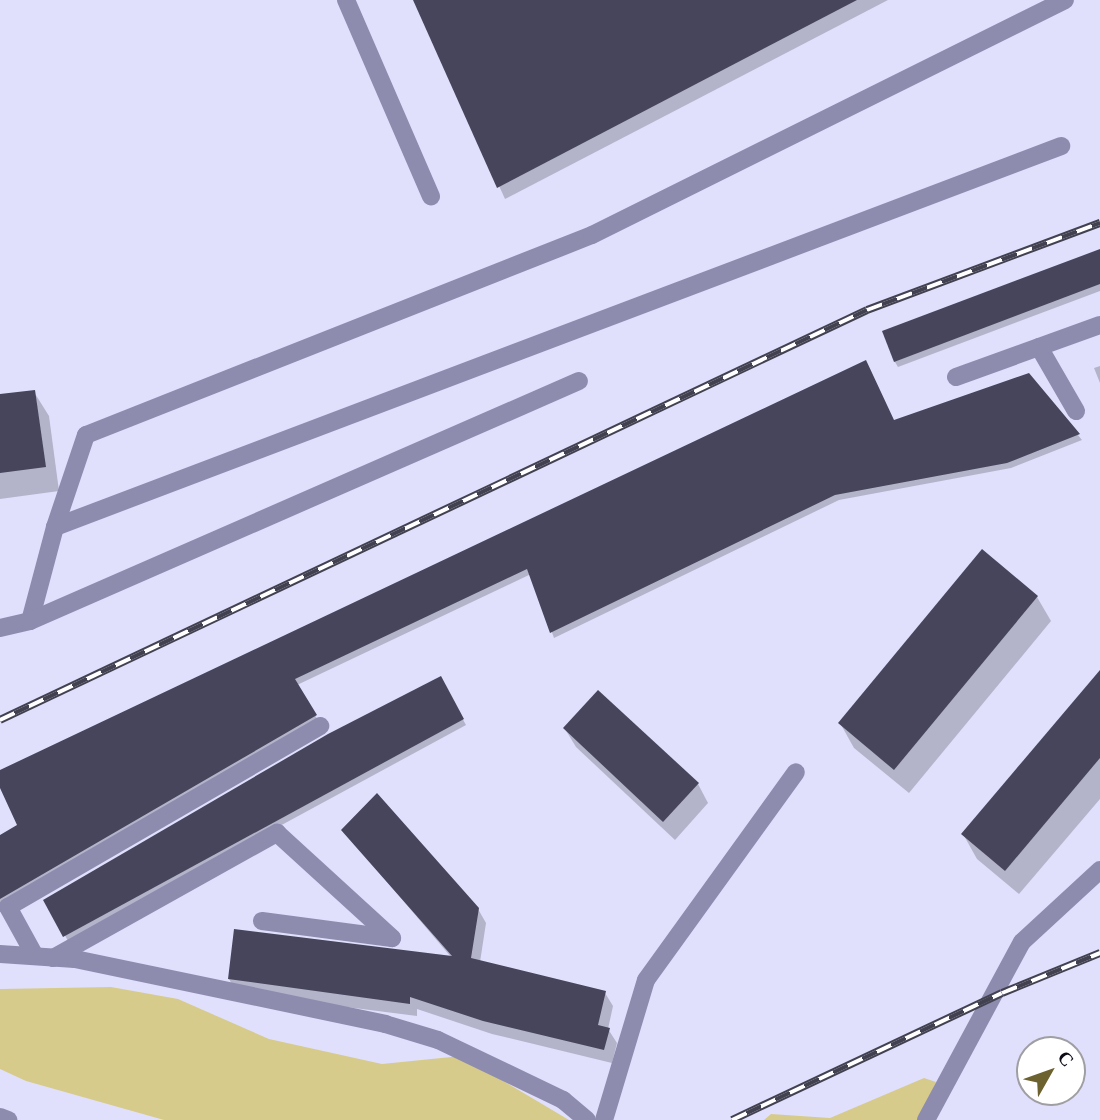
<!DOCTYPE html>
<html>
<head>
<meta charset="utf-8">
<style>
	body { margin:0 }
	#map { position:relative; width:1100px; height:1120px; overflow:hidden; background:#e0e0fd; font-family:"Crimson Pro",serif }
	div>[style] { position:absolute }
	.green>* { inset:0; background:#d7cb8b }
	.shadow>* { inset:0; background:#0003 }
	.building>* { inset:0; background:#46455c }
	.minor>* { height:18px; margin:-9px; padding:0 9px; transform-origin:9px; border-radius:9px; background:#8d8caf }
	.rail>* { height:8px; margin-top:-4px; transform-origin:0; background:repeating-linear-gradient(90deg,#fff 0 16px,#424150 0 32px); box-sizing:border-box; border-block:2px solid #424150 }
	span { translate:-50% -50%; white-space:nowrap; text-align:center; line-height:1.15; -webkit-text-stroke:7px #fff; paint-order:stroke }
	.north { position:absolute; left:1016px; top:1036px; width:70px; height:70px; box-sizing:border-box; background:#fff; border:2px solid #9f9ea2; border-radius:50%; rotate:50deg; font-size:19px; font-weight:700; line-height:28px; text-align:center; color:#0e0d17 }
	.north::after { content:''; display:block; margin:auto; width:24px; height:32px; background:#6c622f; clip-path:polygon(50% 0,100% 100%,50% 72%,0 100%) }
</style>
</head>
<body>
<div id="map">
	<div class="green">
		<i style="clip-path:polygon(111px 987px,178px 999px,269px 1039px,382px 1064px,461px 1056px,569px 1120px,164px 1120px,26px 1081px,0 1069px,0 989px)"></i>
		<i style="clip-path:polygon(924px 1078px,936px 1082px,920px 1120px,764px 1120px,771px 1114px,830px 1118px)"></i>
	</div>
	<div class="shadow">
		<i style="clip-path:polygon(415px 0,888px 0,505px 199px)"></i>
		<i style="clip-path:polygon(1100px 250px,1100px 291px,898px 367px,895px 362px,884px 332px)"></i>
		<i style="clip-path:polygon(1100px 366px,1100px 383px,1094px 368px)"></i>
		<i style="clip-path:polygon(1029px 375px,1082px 440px,1011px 468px,839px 500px,554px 638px,531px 574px,297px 685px,319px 722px,0 908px,0 837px,20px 826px,0 784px,0 772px,894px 422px)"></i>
		<i style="clip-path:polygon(34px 392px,49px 416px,59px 491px,0 499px,0 396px)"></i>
		<i style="clip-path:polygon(1037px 597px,1051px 621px,909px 793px,854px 748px,840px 723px)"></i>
		<i style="clip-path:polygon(1100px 672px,1100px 799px,1019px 894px,977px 859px,963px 834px)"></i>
		<i style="clip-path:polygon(440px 678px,466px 725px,68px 941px,46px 900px)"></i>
		<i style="clip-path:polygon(565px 729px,698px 784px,708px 803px,675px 840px,576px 747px)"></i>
		<i style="clip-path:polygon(343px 830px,478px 909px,486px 923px,480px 962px,605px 993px,613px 1006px,608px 1029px,617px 1043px,612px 1063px,492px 1034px,417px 1009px,417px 1016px,237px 993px,229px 979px,451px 957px)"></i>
	</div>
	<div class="building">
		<i style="clip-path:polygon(413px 0,857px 0,497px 188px)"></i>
		<i style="clip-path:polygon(1100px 249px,1100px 284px,894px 362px,882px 331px)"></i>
		<i style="clip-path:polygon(866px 360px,894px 420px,1029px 373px,1080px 434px,1007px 463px,835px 495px,550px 633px,527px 569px,295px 679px,317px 715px,0 899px,0 835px,17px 825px,0 788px,0 770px)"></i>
		<i style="clip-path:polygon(35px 390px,46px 467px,0 473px,0 394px)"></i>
		<i style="clip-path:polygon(982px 549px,1038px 596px,894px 770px,838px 723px)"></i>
		<i style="clip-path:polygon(1100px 670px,1100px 758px,1005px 871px,961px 834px)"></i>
		<i style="clip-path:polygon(441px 676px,464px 719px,63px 937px,43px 900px,328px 734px)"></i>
		<i style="clip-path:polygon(598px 690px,699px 783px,663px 822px,563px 728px)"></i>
		<i style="clip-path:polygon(377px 793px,479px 908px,471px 958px,606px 991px,598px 1025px,610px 1028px,604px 1050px,483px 1021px,410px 997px,410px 1004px,228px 979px,234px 929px,452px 956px,341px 830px)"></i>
	</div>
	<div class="minor">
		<i style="left:346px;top:0;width:214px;rotate:66.6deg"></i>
		<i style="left:1039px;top:347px;width:74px;rotate:60deg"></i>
		<i style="left:956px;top:377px;width:153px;rotate:-19.9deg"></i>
		<i style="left:55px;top:527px;width:97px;rotate:-71.4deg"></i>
		<i style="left:86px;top:435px;width:544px;rotate:-21.57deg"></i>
		<i style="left:592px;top:235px;width:528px;rotate:-26.42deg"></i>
		<i style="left:30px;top:621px;width:97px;rotate:-75.1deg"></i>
		<i style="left:55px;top:527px;width:1076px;rotate:-20.74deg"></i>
		<i style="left:0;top:628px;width:31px;rotate:-13deg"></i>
		<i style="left:30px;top:621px;width:599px;rotate:-23.61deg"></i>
		<i style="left:262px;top:921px;width:131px;rotate:7.5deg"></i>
		<i style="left:0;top:954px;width:75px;rotate:3.8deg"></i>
		<i style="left:75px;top:959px;width:317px;rotate:11.8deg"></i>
		<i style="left:385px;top:1024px;width:55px;rotate:16.8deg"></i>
		<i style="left:438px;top:1040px;width:139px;rotate:25.6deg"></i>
		<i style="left:563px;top:1100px;width:31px;rotate:40deg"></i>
		<i style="left:35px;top:956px;width:56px;rotate:-118.9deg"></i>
		<i style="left:8px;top:907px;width:361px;rotate:-30.1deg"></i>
		<i style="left:53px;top:958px;width:257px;rotate:-29.2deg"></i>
		<i style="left:277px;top:833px;width:156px;rotate:42.4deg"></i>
		<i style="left:0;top:1117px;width:9px;rotate:21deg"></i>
		<i style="left:604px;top:1120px;width:146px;rotate:-73.3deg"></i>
		<i style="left:646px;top:980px;width:256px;rotate:-54.2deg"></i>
		<i style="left:926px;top:1120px;width:202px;rotate:-61.7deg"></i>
		<i style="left:1022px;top:942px;width:106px;rotate:-42.7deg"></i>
	</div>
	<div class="rail">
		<i style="left:0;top:720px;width:959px;rotate:-25.31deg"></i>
		<i style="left:867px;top:310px;width:249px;rotate:-20.5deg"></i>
		<i style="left:732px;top:1120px;width:298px;rotate:-25.2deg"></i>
		<i style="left:1002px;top:993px;width:106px;rotate:-22.2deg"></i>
	</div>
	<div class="north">С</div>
</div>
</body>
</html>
